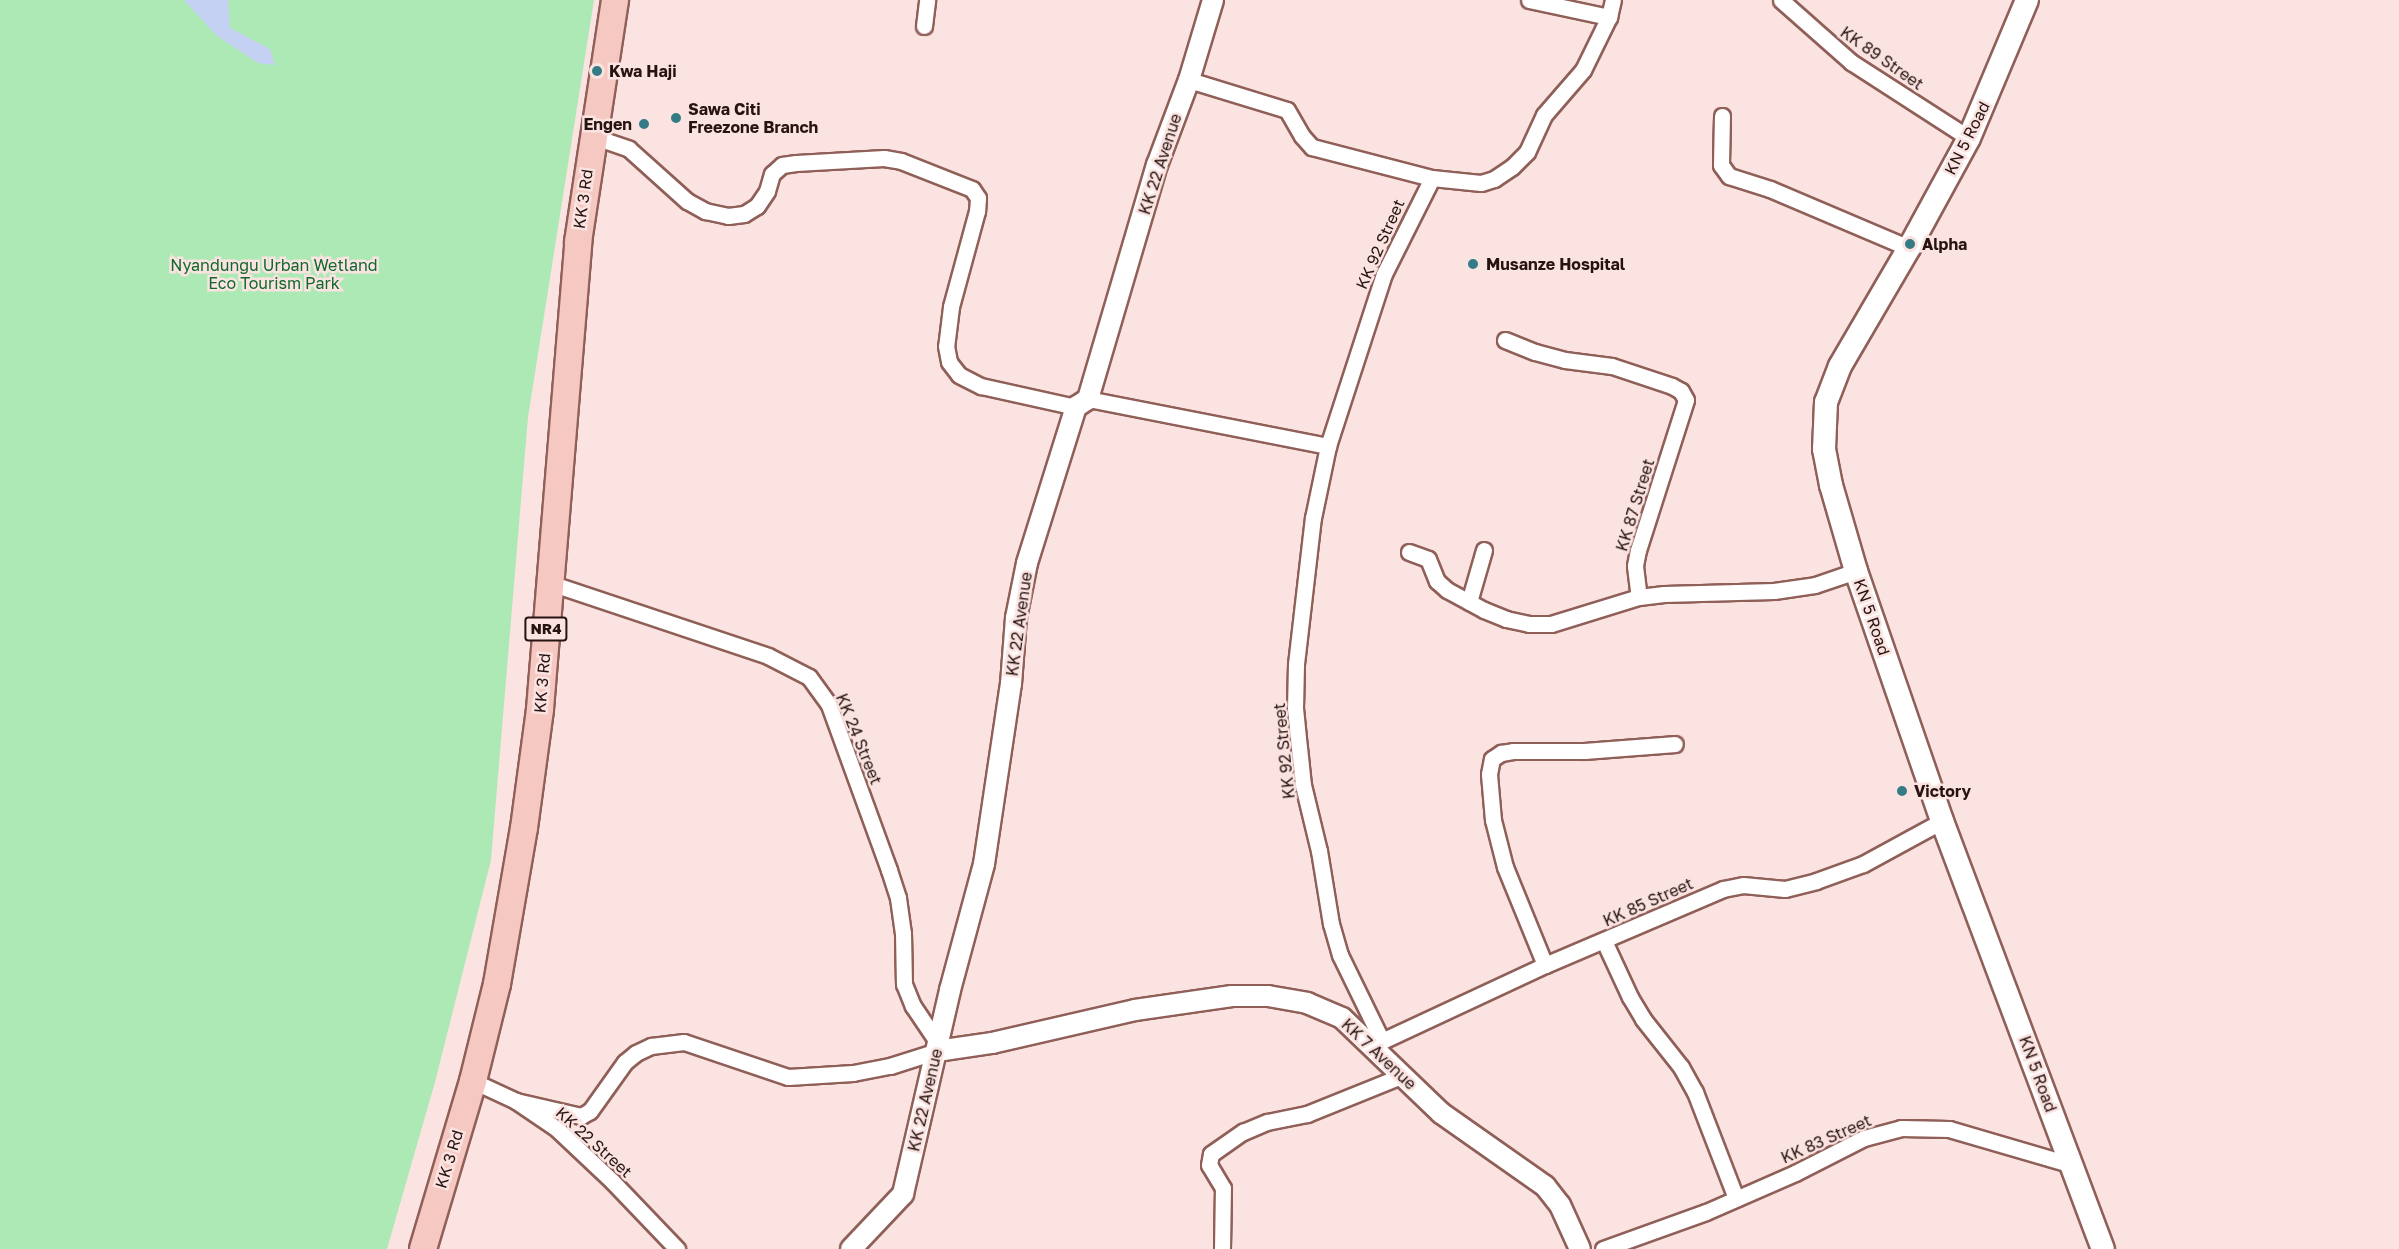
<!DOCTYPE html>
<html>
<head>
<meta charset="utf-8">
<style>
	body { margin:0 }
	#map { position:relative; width:2399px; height:1249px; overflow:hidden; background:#fae3e0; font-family:"Golos Text",sans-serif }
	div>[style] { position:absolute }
	.green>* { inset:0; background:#ace9b5 }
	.water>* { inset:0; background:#c4d1f3 }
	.roads { filter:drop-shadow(2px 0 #8f5f58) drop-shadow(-2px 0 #8f5f58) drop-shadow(0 2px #8f5f58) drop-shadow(0 -2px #8f5f58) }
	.minor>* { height:15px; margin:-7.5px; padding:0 7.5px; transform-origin:7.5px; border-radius:7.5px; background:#fff }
	.tertiary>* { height:20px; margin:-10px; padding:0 10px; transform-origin:10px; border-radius:10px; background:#fff }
	.secondary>* { height:22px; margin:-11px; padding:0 11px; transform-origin:11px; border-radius:11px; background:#fff }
	.trunk>* { height:26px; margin:-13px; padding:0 13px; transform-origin:13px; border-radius:13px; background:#f6c8c2 }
	.dots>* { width:16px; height:16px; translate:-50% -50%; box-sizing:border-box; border:3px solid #fae3e0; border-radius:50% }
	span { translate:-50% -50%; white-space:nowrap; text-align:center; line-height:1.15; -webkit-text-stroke:5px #fae3e0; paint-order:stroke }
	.shield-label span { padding:2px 4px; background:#fae3e0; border:2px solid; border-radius:4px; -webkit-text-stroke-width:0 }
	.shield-label { font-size:15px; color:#271411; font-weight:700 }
	.street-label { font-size:16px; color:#271411 }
	.poi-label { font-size:16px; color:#271411; font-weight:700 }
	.left { translate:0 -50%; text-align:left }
	.right { translate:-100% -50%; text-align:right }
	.park-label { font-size:16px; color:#0f692d }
</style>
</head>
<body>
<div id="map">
	<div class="green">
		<i style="clip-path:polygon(0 0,594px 0,528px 417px,491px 860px,435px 1082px,387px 1249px,0 1249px)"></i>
	</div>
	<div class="water">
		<i style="clip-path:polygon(184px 0,228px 0,230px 28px,270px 49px,275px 65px,258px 63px,217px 36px)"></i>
	</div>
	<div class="roads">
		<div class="minor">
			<i style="left:1529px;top:0;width:82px;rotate:12deg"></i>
			<i style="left:1781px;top:0;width:94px;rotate:41.5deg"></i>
			<i style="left:1851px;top:62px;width:140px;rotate:32.8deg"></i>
			<i style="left:924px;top:26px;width:26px;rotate:-83deg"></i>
			<i style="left:1189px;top:80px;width:102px;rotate:17deg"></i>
			<i style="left:1287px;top:110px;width:30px;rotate:60deg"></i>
			<i style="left:1302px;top:136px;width:15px;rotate:48deg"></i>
			<i style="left:1312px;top:147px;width:124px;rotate:14.5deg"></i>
			<i style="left:1722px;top:116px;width:49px;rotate:91.2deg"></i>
			<i style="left:1721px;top:165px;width:14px;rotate:54deg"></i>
			<i style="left:1729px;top:176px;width:43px;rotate:17.6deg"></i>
			<i style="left:1770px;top:189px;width:151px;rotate:23deg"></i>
			<i style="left:592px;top:136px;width:39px;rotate:19deg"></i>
			<i style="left:629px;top:149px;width:78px;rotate:41.9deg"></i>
			<i style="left:687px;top:201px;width:21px;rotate:29deg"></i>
			<i style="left:705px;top:211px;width:24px;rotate:12deg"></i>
			<i style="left:728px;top:216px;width:16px;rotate:-7deg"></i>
			<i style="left:744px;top:214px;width:15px;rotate:-32deg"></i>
			<i style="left:757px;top:206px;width:18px;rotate:-56deg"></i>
			<i style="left:767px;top:191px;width:18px;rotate:-74deg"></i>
			<i style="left:772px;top:174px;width:13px;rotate:-42deg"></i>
			<i style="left:782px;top:165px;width:14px;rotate:-8deg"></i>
			<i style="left:796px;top:163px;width:88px;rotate:-3.3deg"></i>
			<i style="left:884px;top:158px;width:17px;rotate:10deg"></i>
			<i style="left:901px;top:161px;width:76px;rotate:21.5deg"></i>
			<i style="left:972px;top:189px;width:11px;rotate:56deg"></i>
			<i style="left:978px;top:198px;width:13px;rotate:94deg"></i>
			<i style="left:977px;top:211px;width:99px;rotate:105.2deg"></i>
			<i style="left:951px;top:307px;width:39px;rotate:97deg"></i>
			<i style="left:946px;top:346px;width:16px;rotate:79deg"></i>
			<i style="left:949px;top:362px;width:16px;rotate:52deg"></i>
			<i style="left:959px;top:375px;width:25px;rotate:27deg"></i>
			<i style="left:981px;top:386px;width:97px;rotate:12.5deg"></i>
			<i style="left:1505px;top:340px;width:32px;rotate:22deg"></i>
			<i style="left:1535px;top:352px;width:31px;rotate:15deg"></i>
			<i style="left:1565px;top:360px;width:47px;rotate:7.3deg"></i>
			<i style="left:1612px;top:366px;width:63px;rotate:18.4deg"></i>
			<i style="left:1672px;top:386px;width:10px;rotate:29deg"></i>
			<i style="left:1681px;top:391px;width:10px;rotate:61deg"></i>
			<i style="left:1686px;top:400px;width:157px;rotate:107.7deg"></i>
			<i style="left:1638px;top:550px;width:16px;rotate:101deg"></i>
			<i style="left:1635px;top:566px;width:31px;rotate:83deg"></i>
			<i style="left:1639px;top:597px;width:25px;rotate:-7deg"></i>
			<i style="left:1664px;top:594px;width:110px;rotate:-1.6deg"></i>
			<i style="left:1774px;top:591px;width:41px;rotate:-8.3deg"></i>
			<i style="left:1815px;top:585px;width:43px;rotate:-18.9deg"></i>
			<i style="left:1088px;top:399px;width:245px;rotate:11.1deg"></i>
			<i style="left:1409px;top:552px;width:20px;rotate:20deg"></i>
			<i style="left:1428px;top:559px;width:24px;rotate:68deg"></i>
			<i style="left:1437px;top:581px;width:13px;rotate:42deg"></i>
			<i style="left:1447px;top:590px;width:42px;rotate:28.4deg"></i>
			<i style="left:1484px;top:610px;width:24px;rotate:22deg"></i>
			<i style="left:1506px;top:619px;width:24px;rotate:12deg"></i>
			<i style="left:1529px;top:624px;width:22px"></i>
			<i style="left:1551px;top:624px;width:92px;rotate:-17.1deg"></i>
			<i style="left:550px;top:583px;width:230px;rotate:18.5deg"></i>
			<i style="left:768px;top:656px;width:46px;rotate:27.1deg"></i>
			<i style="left:809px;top:677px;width:34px;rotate:54deg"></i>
			<i style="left:829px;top:705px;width:176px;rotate:70deg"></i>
			<i style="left:889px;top:870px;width:29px;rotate:72deg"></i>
			<i style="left:898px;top:898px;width:35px;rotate:82deg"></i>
			<i style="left:903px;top:933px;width:51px;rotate:88.9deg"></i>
			<i style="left:904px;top:984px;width:24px;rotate:68deg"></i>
			<i style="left:913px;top:1006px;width:45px;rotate:56deg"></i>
			<i style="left:1469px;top:602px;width:54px;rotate:-73.9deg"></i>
			<i style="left:1604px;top:941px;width:62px;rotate:65.1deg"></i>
			<i style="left:1630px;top:997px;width:26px;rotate:59deg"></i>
			<i style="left:1643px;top:1019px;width:61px;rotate:51.6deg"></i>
			<i style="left:1681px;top:1067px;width:29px;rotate:61deg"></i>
			<i style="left:1695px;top:1092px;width:114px;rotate:68.9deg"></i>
			<i style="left:1545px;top:965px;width:106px;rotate:-112.2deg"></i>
			<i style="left:1505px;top:867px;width:49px;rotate:-104.3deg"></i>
			<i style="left:1493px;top:820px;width:46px;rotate:-95deg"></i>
			<i style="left:1489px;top:774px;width:15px;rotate:-79deg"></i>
			<i style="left:1492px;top:759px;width:11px;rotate:-34deg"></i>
			<i style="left:1501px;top:753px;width:12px;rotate:-9deg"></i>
			<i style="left:1513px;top:751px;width:72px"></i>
			<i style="left:1585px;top:751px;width:90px;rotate:-4.4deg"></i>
			<i style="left:1382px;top:1041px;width:96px;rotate:-116deg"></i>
			<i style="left:1340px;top:955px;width:32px;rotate:-106deg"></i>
			<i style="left:1331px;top:924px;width:74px;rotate:-99.3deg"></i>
			<i style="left:1319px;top:851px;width:68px;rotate:-103.6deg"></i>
			<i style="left:1303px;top:785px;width:37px;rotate:-96deg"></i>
			<i style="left:1299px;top:748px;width:40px;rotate:-95.7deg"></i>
			<i style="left:1295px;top:708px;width:44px;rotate:-88.7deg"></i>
			<i style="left:1296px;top:664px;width:147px;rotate:-83.4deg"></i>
			<i style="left:1313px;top:518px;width:74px;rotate:-78.2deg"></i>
			<i style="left:1328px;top:446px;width:181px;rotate:-72deg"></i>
			<i style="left:1384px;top:274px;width:107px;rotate:-63.4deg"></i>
			<i style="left:1432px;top:178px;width:49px;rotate:5.8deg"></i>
			<i style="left:1481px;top:183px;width:14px;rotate:-17deg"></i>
			<i style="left:1494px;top:179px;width:22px;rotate:-34deg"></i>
			<i style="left:1512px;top:167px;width:21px;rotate:-45deg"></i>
			<i style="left:1527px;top:152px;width:41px;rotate:-65.3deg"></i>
			<i style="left:1544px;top:115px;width:60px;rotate:-49.1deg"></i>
			<i style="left:1583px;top:70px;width:59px;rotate:-63.9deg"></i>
			<i style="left:1609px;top:17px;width:17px;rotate:-77deg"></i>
			<i style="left:1377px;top:1046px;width:7px;rotate:-45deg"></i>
			<i style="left:1382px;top:1041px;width:180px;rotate:-25deg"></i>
			<i style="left:1545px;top:965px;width:194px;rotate:-23.1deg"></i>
			<i style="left:1723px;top:889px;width:20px;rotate:-11deg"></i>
			<i style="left:1743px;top:885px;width:42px;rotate:5.4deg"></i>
			<i style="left:1785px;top:889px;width:32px;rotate:-14deg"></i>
			<i style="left:1816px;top:881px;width:50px;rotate:-19.9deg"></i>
			<i style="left:1863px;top:864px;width:90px;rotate:-28.6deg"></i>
			<i style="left:473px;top:1081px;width:47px;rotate:24.9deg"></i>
			<i style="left:516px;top:1101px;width:50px;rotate:34.3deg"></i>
			<i style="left:557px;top:1129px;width:77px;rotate:43.4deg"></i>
			<i style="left:613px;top:1182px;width:93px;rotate:46.3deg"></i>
			<i style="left:516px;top:1101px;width:67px;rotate:13deg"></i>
			<i style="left:581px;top:1116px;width:10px;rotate:-29deg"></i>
			<i style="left:590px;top:1111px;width:60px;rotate:-54.5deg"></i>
			<i style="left:625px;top:1062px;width:14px;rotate:-39deg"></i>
			<i style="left:636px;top:1053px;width:17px;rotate:-25deg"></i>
			<i style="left:651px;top:1046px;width:33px;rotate:-7deg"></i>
			<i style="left:684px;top:1042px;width:110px;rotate:18.6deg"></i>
			<i style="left:788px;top:1077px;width:65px;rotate:-3.5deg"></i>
			<i style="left:853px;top:1073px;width:38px;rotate:-11deg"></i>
			<i style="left:890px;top:1066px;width:49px;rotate:-17.7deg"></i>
			<i style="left:1222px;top:1249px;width:61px;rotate:-89.1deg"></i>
			<i style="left:1223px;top:1188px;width:27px;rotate:-121deg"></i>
			<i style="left:1209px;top:1165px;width:11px;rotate:-80deg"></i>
			<i style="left:1211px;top:1154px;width:39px;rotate:-35deg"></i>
			<i style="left:1243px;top:1132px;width:26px;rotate:-23deg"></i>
			<i style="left:1267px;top:1122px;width:41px;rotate:-11.3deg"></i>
			<i style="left:1307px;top:1114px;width:101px;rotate:-22deg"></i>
			<i style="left:1603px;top:1249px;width:109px;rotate:-19.8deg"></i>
			<i style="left:1706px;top:1212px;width:97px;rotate:-23.7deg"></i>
			<i style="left:1795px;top:1173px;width:77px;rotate:-26.9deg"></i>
			<i style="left:1864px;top:1138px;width:38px;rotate:-15deg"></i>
			<i style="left:1901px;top:1128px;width:48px;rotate:1.2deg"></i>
			<i style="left:1949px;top:1129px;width:128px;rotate:16.3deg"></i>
		</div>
		<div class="tertiary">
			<i style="left:937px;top:1051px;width:56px;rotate:-8.3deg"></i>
			<i style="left:992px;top:1043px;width:147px;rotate:-13deg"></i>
			<i style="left:1135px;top:1010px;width:98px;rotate:-8.2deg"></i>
			<i style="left:1232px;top:996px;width:36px"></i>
			<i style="left:1268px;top:996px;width:40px;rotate:10deg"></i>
			<i style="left:1307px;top:1003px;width:38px;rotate:23deg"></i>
			<i style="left:1342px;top:1018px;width:137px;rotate:43.8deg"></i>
			<i style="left:1441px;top:1113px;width:127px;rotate:35.1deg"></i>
			<i style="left:1545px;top:1186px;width:24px;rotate:52deg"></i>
			<i style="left:1560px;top:1205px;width:48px;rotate:65.6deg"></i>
			<i style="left:851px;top:1249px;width:76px;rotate:-46.6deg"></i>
			<i style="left:903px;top:1194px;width:209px;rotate:-77deg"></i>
			<i style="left:950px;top:990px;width:131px;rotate:-74.9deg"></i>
			<i style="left:984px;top:864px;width:182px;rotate:-81.5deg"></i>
			<i style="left:1011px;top:684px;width:66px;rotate:-85.7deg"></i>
			<i style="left:1016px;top:618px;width:56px;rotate:-78.7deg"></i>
			<i style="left:1027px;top:563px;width:164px;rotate:-72.6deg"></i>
			<i style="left:1076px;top:407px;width:14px;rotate:-34deg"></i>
			<i style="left:1088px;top:399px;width:244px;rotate:-73.6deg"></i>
			<i style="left:1157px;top:165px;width:91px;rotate:-69.4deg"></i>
			<i style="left:1189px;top:80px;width:84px;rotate:-73.3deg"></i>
		</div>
		<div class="secondary">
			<i style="left:2027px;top:0;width:150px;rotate:112.8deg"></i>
			<i style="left:1969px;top:138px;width:125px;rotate:118.6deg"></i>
			<i style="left:1909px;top:248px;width:137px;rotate:120.3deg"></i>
			<i style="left:1840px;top:366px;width:39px;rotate:111deg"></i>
			<i style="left:1826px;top:402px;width:47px;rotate:92.4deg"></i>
			<i style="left:1824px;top:449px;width:37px;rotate:79deg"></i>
			<i style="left:1831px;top:485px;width:90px;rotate:73.8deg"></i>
			<i style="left:1856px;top:571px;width:264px;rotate:71deg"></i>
			<i style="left:1942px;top:821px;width:457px;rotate:69.4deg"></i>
		</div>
		<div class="trunk">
			<i style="left:423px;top:1249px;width:175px;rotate:-73.4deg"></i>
			<i style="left:473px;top:1081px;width:100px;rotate:-76.1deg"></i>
			<i style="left:497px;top:984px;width:158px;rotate:-80.2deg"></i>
			<i style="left:524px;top:828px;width:120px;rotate:-82.3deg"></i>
			<i style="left:540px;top:709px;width:469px;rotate:-85.3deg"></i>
			<i style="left:578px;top:242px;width:245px;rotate:-81.3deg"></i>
		</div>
	</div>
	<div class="dots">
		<i style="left:597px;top:71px;background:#347b85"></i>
		<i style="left:676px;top:118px;background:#347b85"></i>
		<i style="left:644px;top:124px;background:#347b85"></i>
		<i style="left:1910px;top:244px;background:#347b85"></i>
		<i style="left:1473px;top:264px;background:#347b85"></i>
		<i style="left:1902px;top:791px;background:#347b85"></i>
	</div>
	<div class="shield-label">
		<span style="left:546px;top:629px">NR4</span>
	</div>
	<div class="street-label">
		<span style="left:1882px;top:58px;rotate:35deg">KK 89 Street</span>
		<span style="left:1967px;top:138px;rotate:-63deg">KN 5 Road</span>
		<span style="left:1160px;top:164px;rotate:-72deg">KK 22 Avenue</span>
		<span style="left:583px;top:199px;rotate:-82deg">KK 3 Rd</span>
		<span style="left:1380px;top:244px;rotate:-66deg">KK 92 Street</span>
		<span style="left:1635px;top:505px;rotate:-73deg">KK 87 Street</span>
		<span style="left:1872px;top:617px;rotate:71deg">KN 5 Road</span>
		<span style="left:1019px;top:624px;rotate:-82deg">KK 22 Avenue</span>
		<span style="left:542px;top:683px;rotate:-85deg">KK 3 Rd</span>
		<span style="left:859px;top:739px;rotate:68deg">KK 24 Street</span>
		<span style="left:1284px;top:751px;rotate:-96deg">KK 92 Street</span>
		<span style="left:1648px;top:902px;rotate:-24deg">KK 85 Street</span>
		<span style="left:1379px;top:1054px;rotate:43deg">KK 7 Avenue</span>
		<span style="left:2038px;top:1074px;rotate:70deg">KN 5 Road</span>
		<span style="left:925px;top:1100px;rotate:-77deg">KK 22 Avenue</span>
		<span style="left:1826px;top:1139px;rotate:-24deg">KK 83 Street</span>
		<span style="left:594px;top:1142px;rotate:42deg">KK 22 Street</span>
		<span style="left:449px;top:1159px;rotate:-73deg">KK 3 Rd</span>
	</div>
	<div class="poi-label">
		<span class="left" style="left:609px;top:71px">Kwa Haji</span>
		<span class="left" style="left:688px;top:118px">Sawa Citi<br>Freezone Branch</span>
		<span class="right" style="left:632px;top:124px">Engen</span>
		<span class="left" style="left:1922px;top:244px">Alpha</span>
		<span class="left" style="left:1486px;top:264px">Musanze Hospital</span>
		<span class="left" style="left:1914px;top:791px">Victory</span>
	</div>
	<div class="park-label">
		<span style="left:274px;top:274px">Nyandungu Urban Wetland<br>Eco Tourism Park</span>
	</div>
</div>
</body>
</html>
